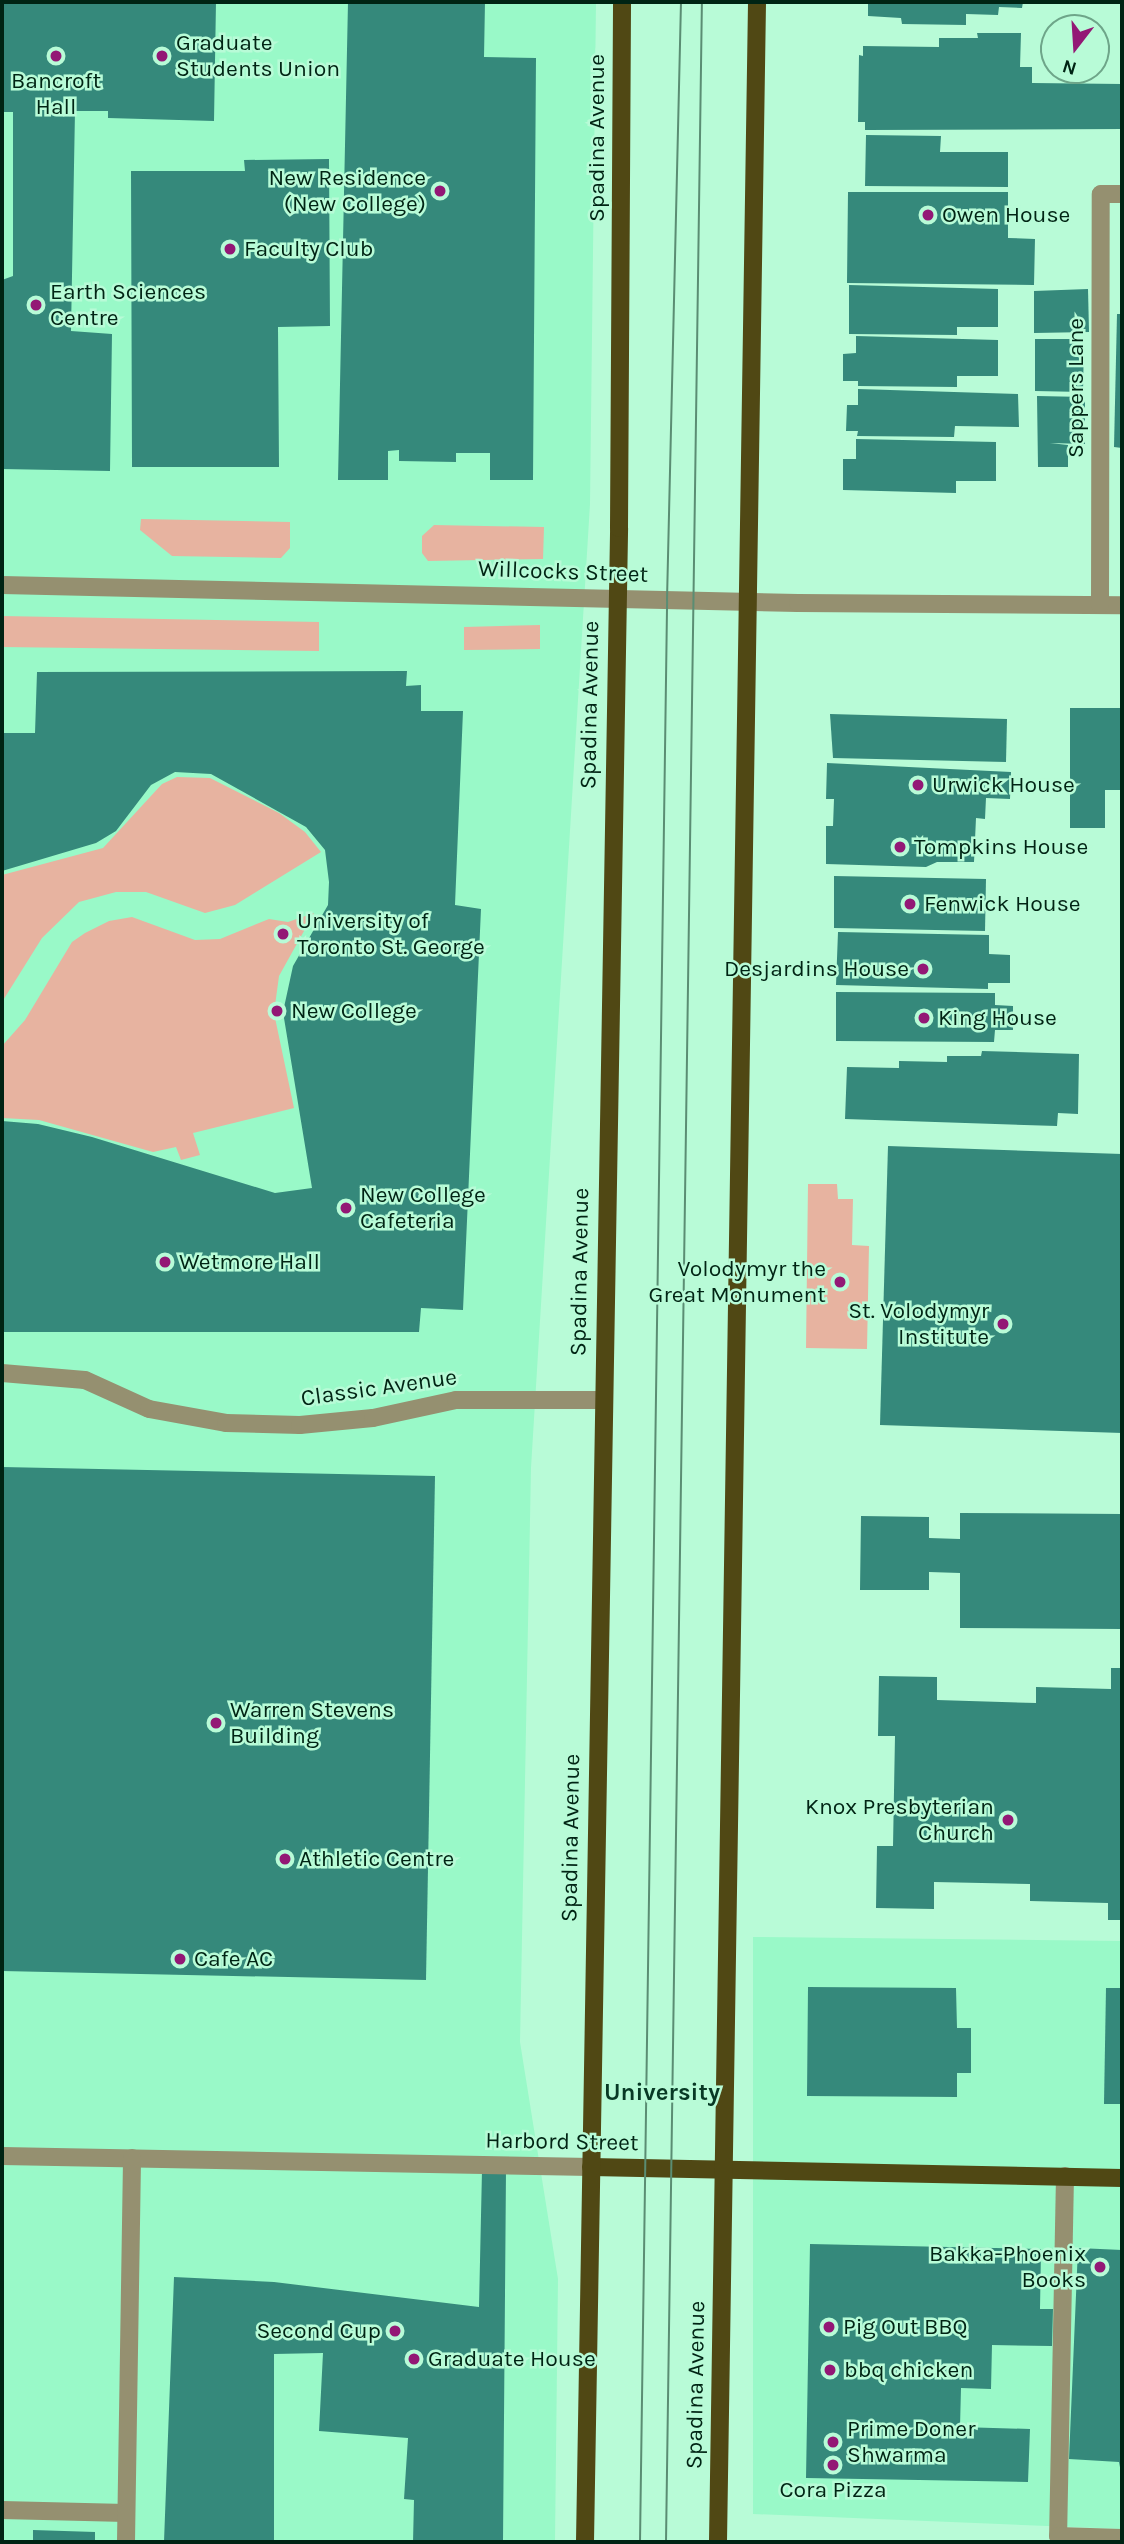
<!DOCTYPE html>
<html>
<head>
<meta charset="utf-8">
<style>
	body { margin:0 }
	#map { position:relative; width:1124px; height:2544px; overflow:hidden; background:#b8fbd7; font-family:Karla,sans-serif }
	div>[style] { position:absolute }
	.built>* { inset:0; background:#99f9c8 }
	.green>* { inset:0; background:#e7b3a0 }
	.building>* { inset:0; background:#35897b }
	.minor>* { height:18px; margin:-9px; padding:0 9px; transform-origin:9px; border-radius:9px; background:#959070 }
	.major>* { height:18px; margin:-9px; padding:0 9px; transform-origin:9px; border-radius:9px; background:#504814 }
	.tram>* { height:2px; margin:-1px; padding:0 1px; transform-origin:1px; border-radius:1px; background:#5a8d73 }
	.dots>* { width:19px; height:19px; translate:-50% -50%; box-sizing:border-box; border:4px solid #b8fbd7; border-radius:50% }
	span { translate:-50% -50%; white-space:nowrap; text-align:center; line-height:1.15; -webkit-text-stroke:5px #b8fbd7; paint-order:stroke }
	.poi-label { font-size:23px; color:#002414 }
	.left { translate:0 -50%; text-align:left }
	.right { translate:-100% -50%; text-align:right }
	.street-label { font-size:23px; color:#002414 }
	.neighbourhood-label { font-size:24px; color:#083925; font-weight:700 }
	.frame { position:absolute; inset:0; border:4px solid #002414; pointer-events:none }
	.north { position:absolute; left:1040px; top:14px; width:70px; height:70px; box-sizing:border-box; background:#b8fbd7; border:2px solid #6ea589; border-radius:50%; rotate:197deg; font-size:19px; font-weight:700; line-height:28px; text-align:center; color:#002414 }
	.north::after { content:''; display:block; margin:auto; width:24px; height:32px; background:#931875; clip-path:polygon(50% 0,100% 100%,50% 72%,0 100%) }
</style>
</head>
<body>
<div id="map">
	<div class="built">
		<i style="clip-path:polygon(2px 2px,596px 2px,590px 504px,531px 1468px,520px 2042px,558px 2279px,555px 2542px,2px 2542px)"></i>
		<i style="clip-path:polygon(753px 1937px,1122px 1941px,1122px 2529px,753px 2514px)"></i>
	</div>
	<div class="green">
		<i style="clip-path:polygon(141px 519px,290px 522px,290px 548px,281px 558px,172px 556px,140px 530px)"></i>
		<i style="clip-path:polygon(434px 525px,544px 527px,543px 559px,428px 561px,422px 553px,422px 536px)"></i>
		<i style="clip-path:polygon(2px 616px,319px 622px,319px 651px,2px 647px)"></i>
		<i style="clip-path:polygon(540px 625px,540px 649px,464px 650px,464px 627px)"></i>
		<i style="clip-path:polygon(177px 777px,210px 778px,279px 813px,305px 832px,321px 852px,235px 905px,205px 913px,146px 892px,116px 892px,79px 902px,42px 938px,2px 1002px,2px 875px,103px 848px,162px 784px)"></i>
		<i style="clip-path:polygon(314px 913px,279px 976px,274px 1013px,294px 1108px,193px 1133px,200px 1155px,181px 1160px,176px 1147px,153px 1152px,39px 1120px,2px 1118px,2px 1046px,25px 1020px,72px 942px,85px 933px,109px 921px,132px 917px,195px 940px,220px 939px,269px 919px,288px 922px)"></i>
		<i style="clip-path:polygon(808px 1184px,837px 1184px,838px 1199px,853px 1199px,852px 1245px,869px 1246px,867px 1349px,806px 1348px)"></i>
	</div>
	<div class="building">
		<i style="clip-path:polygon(2px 2px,216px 2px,214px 121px,108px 118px,108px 111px,75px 111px,71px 331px,112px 334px,110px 471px,2px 469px,2px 280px,13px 276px,13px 112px,2px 112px)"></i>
		<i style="clip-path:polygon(348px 2px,485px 2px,484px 57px,536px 58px,533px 480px,490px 480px,490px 453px,456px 453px,456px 462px,399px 461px,399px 450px,388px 451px,388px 480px,338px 480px)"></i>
		<i style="clip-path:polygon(868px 2px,1023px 2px,1022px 8px,999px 7px,998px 15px,966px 14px,966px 25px,902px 24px,901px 18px,868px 16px)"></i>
		<i style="clip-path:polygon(977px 33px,1021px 33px,1020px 67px,1032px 67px,1032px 83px,1122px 84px,1122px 129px,865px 130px,865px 122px,858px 122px,859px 55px,863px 56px,863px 46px,939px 47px,939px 38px,978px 38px)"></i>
		<i style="clip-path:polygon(866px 135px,941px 136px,940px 152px,1008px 152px,1008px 187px,865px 186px)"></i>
		<i style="clip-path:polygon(329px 159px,330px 326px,278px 327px,279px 467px,132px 467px,131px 171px,245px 171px,244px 160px)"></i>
		<i style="clip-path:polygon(848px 192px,1008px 192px,1008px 238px,1035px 239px,1034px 285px,847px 283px)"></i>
		<i style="clip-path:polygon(849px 285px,998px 289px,998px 327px,957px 327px,957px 335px,849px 334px)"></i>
		<i style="clip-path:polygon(1088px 289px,1089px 332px,1034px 333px,1034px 291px)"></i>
		<i style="clip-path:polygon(1117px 314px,1122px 314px,1122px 448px,1114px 447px)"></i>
		<i style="clip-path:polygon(856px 336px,998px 340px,998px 376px,957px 376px,957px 387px,858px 386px,858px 381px,843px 381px,843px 354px,856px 353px)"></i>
		<i style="clip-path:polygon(1035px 339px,1084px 339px,1083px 392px,1035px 391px)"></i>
		<i style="clip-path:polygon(858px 389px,1018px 394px,1019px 427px,955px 426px,954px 437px,857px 436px,858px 431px,846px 431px,847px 405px,858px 405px)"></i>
		<i style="clip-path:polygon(1037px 396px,1085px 397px,1085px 444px,1050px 443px,1068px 445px,1068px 467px,1038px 467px)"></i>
		<i style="clip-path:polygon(856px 439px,996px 442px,996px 481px,956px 481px,956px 493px,843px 490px,843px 459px,856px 459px)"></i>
		<i style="clip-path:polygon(407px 671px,406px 686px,421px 685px,421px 711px,463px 711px,455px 905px,481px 909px,463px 1310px,421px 1308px,419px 1332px,2px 1332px,2px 1121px,38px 1124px,92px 1137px,275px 1193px,312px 1188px,283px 1012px,293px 966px,328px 905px,329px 882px,325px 850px,306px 827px,211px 774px,175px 772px,151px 785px,116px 831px,96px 843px,2px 871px,2px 733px,35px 733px,37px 672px)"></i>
		<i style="clip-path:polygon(1070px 708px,1122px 708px,1122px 790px,1105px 790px,1105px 828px,1070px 828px)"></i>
		<i style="clip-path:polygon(830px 714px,1007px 719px,1006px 762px,833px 758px)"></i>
		<i style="clip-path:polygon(827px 763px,1011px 772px,1010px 799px,986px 798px,985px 819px,976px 818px,974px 862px,937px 862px,926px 867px,826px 864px,826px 826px,833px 826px,834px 799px,826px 799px)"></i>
		<i style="clip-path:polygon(834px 876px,986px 879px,985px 931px,834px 928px)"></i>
		<i style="clip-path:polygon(838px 932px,989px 935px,989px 954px,1010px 955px,1010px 983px,988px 983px,988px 989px,836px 985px)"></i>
		<i style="clip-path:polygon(836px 992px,995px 993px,995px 1005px,1013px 1006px,1013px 1030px,995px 1030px,994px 1042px,836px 1041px)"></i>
		<i style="clip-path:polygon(982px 1051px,1079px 1054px,1078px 1114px,1058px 1113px,1057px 1126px,845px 1119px,847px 1067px,899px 1068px,899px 1061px,947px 1062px,947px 1056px,981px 1056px)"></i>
		<i style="clip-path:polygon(888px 1146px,1122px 1154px,1122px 1433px,880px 1425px)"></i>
		<i style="clip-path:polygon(2px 1467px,435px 1476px,426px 1980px,2px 1971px)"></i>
		<i style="clip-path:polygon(960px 1513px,1122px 1514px,1122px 1629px,960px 1628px,960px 1573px,929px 1572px,929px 1590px,860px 1590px,861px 1516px,929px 1517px,929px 1538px,960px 1539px)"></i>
		<i style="clip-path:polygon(1111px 1668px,1122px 1668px,1122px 1920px,1108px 1920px,1108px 1903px,1030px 1901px,1030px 1884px,934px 1882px,934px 1909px,876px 1908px,877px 1846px,893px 1846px,895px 1736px,878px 1736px,879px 1676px,937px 1677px,937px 1700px,1036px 1703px,1036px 1687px,1111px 1689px)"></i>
		<i style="clip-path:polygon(808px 1987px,956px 1988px,957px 2028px,971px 2028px,971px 2073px,957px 2073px,957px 2097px,807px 2096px)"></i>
		<i style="clip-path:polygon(1106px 1988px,1122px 1988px,1122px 2104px,1104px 2104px)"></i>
		<i style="clip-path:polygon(482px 2170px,506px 2170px,503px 2542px,413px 2542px,414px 2500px,404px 2499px,408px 2438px,319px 2431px,323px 2353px,274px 2354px,274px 2542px,164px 2542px,174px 2277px,274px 2282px,479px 2307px)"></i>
		<i style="clip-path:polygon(810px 2244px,1041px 2249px,1040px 2309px,1053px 2309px,1052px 2346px,992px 2345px,991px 2389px,961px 2388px,960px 2427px,1030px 2429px,1028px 2482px,806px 2478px)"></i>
		<i style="clip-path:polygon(1078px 2248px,1122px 2250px,1122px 2478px,1119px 2462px,1069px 2459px)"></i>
		<i style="clip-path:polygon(33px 2530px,95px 2532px,95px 2542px,33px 2542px)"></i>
	</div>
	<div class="minor">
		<i style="left:2px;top:585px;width:796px;rotate:1.3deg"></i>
		<i style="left:798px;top:603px;width:324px;rotate:0.4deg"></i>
		<i style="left:1100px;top:605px;width:411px;rotate:-89.9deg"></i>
		<i style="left:1101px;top:194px;width:21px"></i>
		<i style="left:2px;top:1373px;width:83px;rotate:4.8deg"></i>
		<i style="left:85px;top:1380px;width:70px;rotate:24.4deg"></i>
		<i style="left:149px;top:1409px;width:78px;rotate:10.3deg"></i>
		<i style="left:226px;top:1423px;width:74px;rotate:1.5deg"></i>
		<i style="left:300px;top:1425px;width:73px;rotate:-5.5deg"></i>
		<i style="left:373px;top:1418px;width:85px;rotate:-12.2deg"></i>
		<i style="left:456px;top:1400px;width:146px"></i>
		<i style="left:2px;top:2156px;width:589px;rotate:1.07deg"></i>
		<i style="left:1065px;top:2176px;width:360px;rotate:91.1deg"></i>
		<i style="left:1058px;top:2536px;width:64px;rotate:1.8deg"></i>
		<i style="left:2px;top:2510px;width:124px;rotate:1.4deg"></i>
		<i style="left:126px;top:2542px;width:384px;rotate:-89.1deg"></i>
	</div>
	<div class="major">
		<i style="left:591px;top:2167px;width:531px;rotate:1.19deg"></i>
		<i style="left:585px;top:2542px;width:2014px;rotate:-89.03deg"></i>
		<i style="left:619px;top:528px;width:526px;rotate:-89.67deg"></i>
		<i style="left:718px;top:2542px;width:2540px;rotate:-89.12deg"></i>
	</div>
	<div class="tram">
		<i style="left:640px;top:2542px;width:1942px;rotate:-89.2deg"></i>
		<i style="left:667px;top:600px;width:598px;rotate:-88.66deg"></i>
		<i style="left:666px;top:2542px;width:2540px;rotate:-89.19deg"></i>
	</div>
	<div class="dots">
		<i style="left:56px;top:56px;background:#931875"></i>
		<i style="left:162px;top:56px;background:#931875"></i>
		<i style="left:440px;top:191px;background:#931875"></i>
		<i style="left:928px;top:215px;background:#931875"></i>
		<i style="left:230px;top:249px;background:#931875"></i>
		<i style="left:36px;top:305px;background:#931875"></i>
		<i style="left:918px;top:785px;background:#931875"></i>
		<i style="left:900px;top:847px;background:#931875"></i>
		<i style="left:910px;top:904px;background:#931875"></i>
		<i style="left:283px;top:934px;background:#931875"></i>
		<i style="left:923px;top:969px;background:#931875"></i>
		<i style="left:277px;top:1011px;background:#931875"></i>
		<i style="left:924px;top:1018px;background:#931875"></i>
		<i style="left:346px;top:1208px;background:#931875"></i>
		<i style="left:165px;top:1262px;background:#931875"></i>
		<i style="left:840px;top:1282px;background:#931875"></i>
		<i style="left:1003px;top:1324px;background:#931875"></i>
		<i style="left:216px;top:1723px;background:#931875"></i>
		<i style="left:1008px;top:1820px;background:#931875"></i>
		<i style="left:285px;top:1859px;background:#931875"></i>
		<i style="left:180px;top:1959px;background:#931875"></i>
		<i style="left:1100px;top:2267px;background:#931875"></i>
		<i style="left:829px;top:2327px;background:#931875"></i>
		<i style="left:395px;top:2331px;background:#931875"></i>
		<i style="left:414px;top:2359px;background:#931875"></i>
		<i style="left:830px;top:2370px;background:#931875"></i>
		<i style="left:833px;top:2442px;background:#931875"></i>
		<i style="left:833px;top:2465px;background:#931875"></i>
	</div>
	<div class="poi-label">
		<span class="left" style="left:176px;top:56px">Graduate<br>Students Union</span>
		<span style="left:56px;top:94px">Bancroft<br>Hall</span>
		<span class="right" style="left:426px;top:191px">New Residence<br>(New College)</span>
		<span class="left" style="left:942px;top:215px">Owen House</span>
		<span class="left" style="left:244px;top:249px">Faculty Club</span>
		<span class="left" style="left:50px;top:305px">Earth Sciences<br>Centre</span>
		<span class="left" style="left:932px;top:785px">Urwick House</span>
		<span class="left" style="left:914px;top:847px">Tompkins House</span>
		<span class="left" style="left:924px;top:904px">Fenwick House</span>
		<span class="left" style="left:297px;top:934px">University of<br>Toronto St. George</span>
		<span class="right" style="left:909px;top:969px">Desjardins House</span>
		<span class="left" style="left:291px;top:1011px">New College</span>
		<span class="left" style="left:938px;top:1018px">King House</span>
		<span class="left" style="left:360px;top:1208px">New College<br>Cafeteria</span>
		<span class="left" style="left:179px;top:1262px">Wetmore Hall</span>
		<span class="right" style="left:826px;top:1282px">Volodymyr the<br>Great Monument</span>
		<span class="right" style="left:989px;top:1324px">St. Volodymyr<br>Institute</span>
		<span class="left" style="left:230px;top:1723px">Warren Stevens<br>Building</span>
		<span class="right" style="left:994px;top:1820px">Knox Presbyterian<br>Church</span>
		<span class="left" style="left:299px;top:1859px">Athletic Centre</span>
		<span class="left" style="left:194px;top:1959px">Cafe AC</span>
		<span class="right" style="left:1086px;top:2267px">Bakka-Phoenix<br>Books</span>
		<span class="left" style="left:843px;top:2327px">Pig Out BBQ</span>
		<span class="right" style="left:381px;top:2331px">Second Cup</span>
		<span class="left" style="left:428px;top:2359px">Graduate House</span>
		<span class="left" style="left:844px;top:2370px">bbq chicken</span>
		<span class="left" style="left:847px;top:2442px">Prime Doner<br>Shwarma</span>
		<span style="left:833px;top:2490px">Cora Pizza</span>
	</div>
	<div class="street-label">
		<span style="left:597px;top:138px;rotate:-90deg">Spadina Avenue</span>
		<span style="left:1076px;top:388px;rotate:-90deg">Sappers Lane</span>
		<span style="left:563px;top:572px;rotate:2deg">Willcocks Street</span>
		<span style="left:590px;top:705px;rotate:-89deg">Spadina Avenue</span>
		<span style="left:580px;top:1272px;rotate:-89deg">Spadina Avenue</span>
		<span style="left:379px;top:1388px;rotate:-8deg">Classic Avenue</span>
		<span style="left:571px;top:1838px;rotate:-89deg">Spadina Avenue</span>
		<span style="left:562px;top:2142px;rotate:1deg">Harbord Street</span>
		<span style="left:696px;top:2385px;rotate:-89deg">Spadina Avenue</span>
	</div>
	<div class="neighbourhood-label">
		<span style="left:662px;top:2093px">University</span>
	</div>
	<div class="frame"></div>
	<div class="north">N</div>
</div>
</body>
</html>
